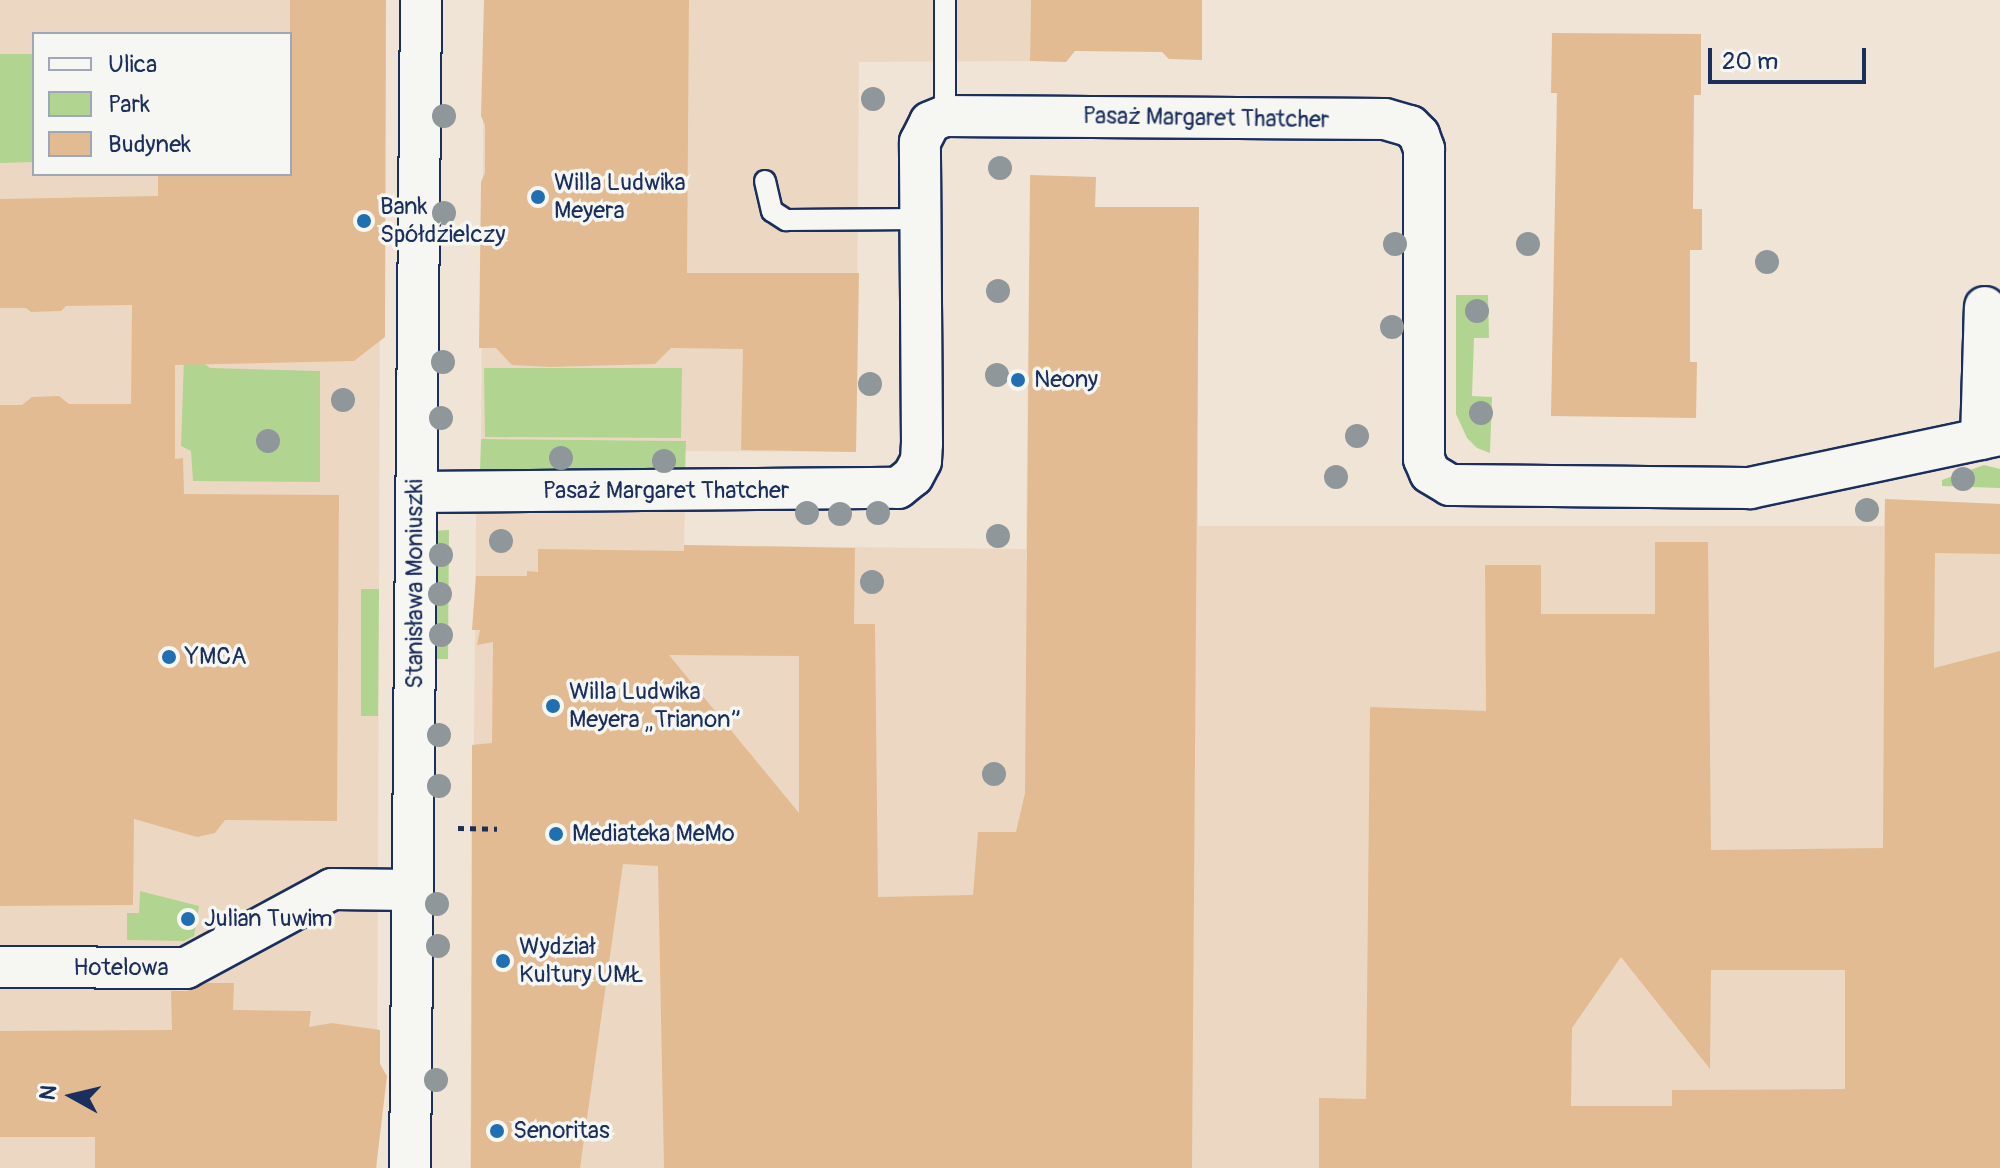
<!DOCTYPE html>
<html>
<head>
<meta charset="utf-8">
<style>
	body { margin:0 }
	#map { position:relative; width:2000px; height:1168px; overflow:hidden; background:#f0e4d6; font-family:Pangolin,sans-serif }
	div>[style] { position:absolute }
	.built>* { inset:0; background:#ecd8c2 }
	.green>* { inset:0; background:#b1d590 }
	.building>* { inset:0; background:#e2bb93 }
	.path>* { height:5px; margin-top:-2.5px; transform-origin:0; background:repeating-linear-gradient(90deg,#1b2f5e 0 6px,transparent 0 12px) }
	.roads { filter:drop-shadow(2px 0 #1b2f5e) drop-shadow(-2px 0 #1b2f5e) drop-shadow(0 2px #1b2f5e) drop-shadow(0 -2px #1b2f5e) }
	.lane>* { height:20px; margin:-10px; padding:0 10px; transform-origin:10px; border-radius:10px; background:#f6f6f2 }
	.street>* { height:40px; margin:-20px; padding:0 20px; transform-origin:20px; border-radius:20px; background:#f6f6f2 }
	.trees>* { width:24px; height:24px; margin:-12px; border-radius:50%; background:#8f979b }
	.dots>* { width:22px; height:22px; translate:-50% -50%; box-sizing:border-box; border:4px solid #f6f6f2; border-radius:50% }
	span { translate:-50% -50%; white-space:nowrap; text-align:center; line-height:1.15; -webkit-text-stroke:7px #f6f6f2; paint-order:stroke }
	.street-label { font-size:24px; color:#1b2f5e }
	.poi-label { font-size:24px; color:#1b2f5e }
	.left { translate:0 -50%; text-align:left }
	.legend { position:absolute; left:32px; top:32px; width:260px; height:144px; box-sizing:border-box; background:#f6f6f2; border:2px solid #9ea6b7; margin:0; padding:10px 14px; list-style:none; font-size:24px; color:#1b2f5e }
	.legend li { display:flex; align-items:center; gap:16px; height:40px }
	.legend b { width:40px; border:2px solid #9ea6b7 }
	.north { position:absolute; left:32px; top:1056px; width:80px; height:80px; -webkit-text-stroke:6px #f6f6f2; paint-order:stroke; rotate:278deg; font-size:22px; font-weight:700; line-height:32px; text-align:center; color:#1b2f5e }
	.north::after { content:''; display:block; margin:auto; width:28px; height:36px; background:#1b2f5e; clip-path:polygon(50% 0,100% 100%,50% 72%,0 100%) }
	.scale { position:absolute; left:1708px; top:48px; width:158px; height:36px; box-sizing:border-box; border:4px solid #1b2f5e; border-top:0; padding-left:10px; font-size:24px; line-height:28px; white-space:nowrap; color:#1b2f5e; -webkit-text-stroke:6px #f6f6f2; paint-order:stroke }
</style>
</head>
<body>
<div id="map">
	<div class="built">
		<i style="clip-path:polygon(evenodd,0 0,381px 0,377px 1168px,0 1168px,0 0,34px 34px,290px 34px,290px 174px,34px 174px,34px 34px)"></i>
		<i style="clip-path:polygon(484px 0,1031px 0,1030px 61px,859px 62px,856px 452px,685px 451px,685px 441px,481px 439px)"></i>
		<i style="clip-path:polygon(1029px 256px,1198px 258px,1198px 526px,1884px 526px,1885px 499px,2000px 504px,2000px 1168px,470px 1168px,476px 512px,685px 511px,684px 545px,1026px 549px)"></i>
	</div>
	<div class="green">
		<i style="clip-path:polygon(0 54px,34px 54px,34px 162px,0 163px)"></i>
		<i style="clip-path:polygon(1456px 295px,1488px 295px,1489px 338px,1474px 338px,1472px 396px,1492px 397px,1490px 453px,1477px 448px,1467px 438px,1456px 414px)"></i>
		<i style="clip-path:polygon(184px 357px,197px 358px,210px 368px,320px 371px,320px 482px,193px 481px,191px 451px,181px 446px)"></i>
		<i style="clip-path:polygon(484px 368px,682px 368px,681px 438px,485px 437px)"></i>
		<i style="clip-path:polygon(481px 439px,686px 441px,685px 472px,480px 471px)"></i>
		<i style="clip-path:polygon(1984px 465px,2000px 469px,2000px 488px,1942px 486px,1942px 480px)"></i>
		<i style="clip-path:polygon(449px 530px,448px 659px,430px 659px,431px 531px)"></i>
		<i style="clip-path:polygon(361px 589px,379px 589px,378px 716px,361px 716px)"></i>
		<i style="clip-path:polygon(140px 891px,199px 906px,194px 936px,184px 941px,127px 940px,127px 913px,139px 913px)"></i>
	</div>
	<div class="building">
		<i style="clip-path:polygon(290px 0,386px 0,385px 337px,354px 361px,175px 365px,175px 459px,183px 458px,184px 494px,339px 495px,337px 821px,225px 820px,215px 833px,197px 837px,134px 819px,133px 905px,0 906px,0 405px,22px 405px,32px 397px,59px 396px,69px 404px,131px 404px,132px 305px,66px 306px,61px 311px,31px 312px,26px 308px,0 308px,0 199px,158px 196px,158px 174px,290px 174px)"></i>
		<i style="clip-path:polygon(484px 0,689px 0,687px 273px,859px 273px,856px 452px,741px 450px,743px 349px,671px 348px,655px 364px,551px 367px,512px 365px,496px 348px,479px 348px,481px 182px,485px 173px,485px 125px,481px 116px)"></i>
		<i style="clip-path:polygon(1031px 0,1202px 0,1202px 60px,1169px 59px,1162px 52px,1075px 51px,1066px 62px,1030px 61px)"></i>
		<i style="clip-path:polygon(1552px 33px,1701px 34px,1701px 95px,1694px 95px,1693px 209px,1702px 209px,1702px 250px,1690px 250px,1690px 362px,1697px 362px,1696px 418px,1551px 416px,1557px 93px,1551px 93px)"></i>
		<i style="clip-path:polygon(evenodd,1030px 175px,1096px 177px,1095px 207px,1199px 207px,1192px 1168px,664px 1168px,658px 866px,623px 864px,580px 1168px,471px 1168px,472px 745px,492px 743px,493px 642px,477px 645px,480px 630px,472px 630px,476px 576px,527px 576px,527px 571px,538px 572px,538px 549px,684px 551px,684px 545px,855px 548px,854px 624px,875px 624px,878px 897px,973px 895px,978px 832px,1016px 832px,1025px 793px,1030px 175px,669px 655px,799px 656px,799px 813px,669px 655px)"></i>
		<i style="clip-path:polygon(evenodd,1885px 499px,2000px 504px,2000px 554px,1935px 553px,1934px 668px,2000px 651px,2000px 1168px,1319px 1168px,1319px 1098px,1366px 1099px,1370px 707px,1486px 711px,1485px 565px,1541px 565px,1541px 614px,1655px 614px,1655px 542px,1708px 542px,1711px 850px,1883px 848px,1885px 499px,1621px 957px,1710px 1069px,1711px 970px,1845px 970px,1845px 1089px,1672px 1090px,1672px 1106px,1571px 1106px,1572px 1028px,1621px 957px)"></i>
		<i style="clip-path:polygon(206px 983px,234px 983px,233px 1010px,311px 1011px,309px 1027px,332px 1023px,380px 1030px,380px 1064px,387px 1076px,376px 1168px,95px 1168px,95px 1137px,0 1137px,0 1031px,172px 1030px,171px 991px,187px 991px)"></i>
	</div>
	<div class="path">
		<i style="left:458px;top:828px;width:39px;rotate:1deg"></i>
	</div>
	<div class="roads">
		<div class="lane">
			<i style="left:945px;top:0;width:116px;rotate:90deg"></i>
			<i style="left:765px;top:181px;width:31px;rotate:77deg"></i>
			<i style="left:772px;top:211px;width:17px;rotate:33deg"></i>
			<i style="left:786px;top:220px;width:135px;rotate:-0.4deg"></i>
		</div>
		<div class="street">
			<i style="left:1981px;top:439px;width:132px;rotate:-88.3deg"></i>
			<i style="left:416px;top:492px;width:482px;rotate:-0.5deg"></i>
			<i style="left:898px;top:488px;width:19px;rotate:-39deg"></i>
			<i style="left:913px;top:476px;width:17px;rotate:-62deg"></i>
			<i style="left:921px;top:461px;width:17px;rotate:-87deg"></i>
			<i style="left:922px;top:444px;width:302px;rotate:-90.4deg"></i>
			<i style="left:920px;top:142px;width:22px;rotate:-63deg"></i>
			<i style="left:930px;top:122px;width:16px;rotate:-22deg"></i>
			<i style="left:945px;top:116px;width:440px;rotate:0.4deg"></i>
			<i style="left:1385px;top:119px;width:26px;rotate:16deg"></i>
			<i style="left:1410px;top:126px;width:13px;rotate:45deg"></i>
			<i style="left:1419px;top:135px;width:15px;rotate:70deg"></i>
			<i style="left:1424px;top:149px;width:310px;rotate:90deg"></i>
			<i style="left:1424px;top:459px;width:15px;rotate:67deg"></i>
			<i style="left:1430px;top:473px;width:23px;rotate:31deg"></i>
			<i style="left:1450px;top:485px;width:300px;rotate:0.6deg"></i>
			<i style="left:1750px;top:488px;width:256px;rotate:-12deg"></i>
			<i style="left:0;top:967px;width:186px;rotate:0.3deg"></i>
			<i style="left:186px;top:968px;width:166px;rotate:-28.4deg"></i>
			<i style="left:332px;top:889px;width:81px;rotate:0.7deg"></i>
			<i style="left:410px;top:1168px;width:1168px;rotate:-89.46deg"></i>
		</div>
	</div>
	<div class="trees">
		<i style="left:873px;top:99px"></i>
		<i style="left:444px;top:116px"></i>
		<i style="left:1000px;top:168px"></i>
		<i style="left:444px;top:213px"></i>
		<i style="left:1395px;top:244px"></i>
		<i style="left:1528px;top:244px"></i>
		<i style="left:1767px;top:262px"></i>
		<i style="left:998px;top:291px"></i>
		<i style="left:1477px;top:311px"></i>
		<i style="left:1392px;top:327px"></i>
		<i style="left:443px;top:362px"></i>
		<i style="left:997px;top:375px"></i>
		<i style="left:870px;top:384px"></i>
		<i style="left:343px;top:400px"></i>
		<i style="left:1481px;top:413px"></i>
		<i style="left:441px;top:418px"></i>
		<i style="left:1357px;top:436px"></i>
		<i style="left:268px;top:441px"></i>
		<i style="left:561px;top:458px"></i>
		<i style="left:664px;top:461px"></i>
		<i style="left:1336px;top:477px"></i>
		<i style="left:1963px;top:479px"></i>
		<i style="left:1867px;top:510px"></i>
		<i style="left:807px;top:513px"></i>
		<i style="left:878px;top:513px"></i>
		<i style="left:840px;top:514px"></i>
		<i style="left:998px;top:536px"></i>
		<i style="left:501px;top:541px"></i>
		<i style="left:441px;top:555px"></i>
		<i style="left:872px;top:582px"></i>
		<i style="left:440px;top:594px"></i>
		<i style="left:441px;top:635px"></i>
		<i style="left:439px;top:735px"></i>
		<i style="left:994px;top:774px"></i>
		<i style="left:439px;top:786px"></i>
		<i style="left:437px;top:904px"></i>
		<i style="left:438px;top:946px"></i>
		<i style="left:436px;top:1080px"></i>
	</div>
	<div class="dots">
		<i style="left:538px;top:197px;background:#1f6fb2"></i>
		<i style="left:364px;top:221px;background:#1f6fb2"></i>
		<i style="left:1018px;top:380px;background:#1f6fb2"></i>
		<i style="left:169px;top:657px;background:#1f6fb2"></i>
		<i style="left:553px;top:706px;background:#1f6fb2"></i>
		<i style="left:556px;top:834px;background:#1f6fb2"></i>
		<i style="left:188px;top:919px;background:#1f6fb2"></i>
		<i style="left:503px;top:961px;background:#1f6fb2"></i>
		<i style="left:497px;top:1131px;background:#1f6fb2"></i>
	</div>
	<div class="street-label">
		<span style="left:1206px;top:118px;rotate:1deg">Pasaż Margaret Thatcher</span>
		<span style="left:666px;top:491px">Pasaż Margaret Thatcher</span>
		<span style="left:415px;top:584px;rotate:-90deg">Stanisława Moniuszki</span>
		<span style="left:121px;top:968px">Hotelowa</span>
	</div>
	<div class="poi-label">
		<span class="left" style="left:554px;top:197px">Willa Ludwika<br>Meyera</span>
		<span class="left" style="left:380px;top:221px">Bank<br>Spółdzielczy</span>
		<span class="left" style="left:1034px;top:380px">Neony</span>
		<span class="left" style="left:185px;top:657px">YMCA</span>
		<span class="left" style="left:569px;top:706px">Willa Ludwika<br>Meyera „Trianon”</span>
		<span class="left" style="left:572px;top:834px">Mediateka MeMo</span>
		<span class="left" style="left:204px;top:919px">Julian Tuwim</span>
		<span class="left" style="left:519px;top:961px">Wydział<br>Kultury UMŁ</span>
		<span class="left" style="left:513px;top:1131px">Senoritas</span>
	</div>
	<ul class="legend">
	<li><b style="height:10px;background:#f6f6f2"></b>Ulica</li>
	<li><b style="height:22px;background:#b1d590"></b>Park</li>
	<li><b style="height:22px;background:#e2bb93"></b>Budynek</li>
	</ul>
	<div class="north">N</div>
	<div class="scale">20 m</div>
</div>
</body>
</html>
